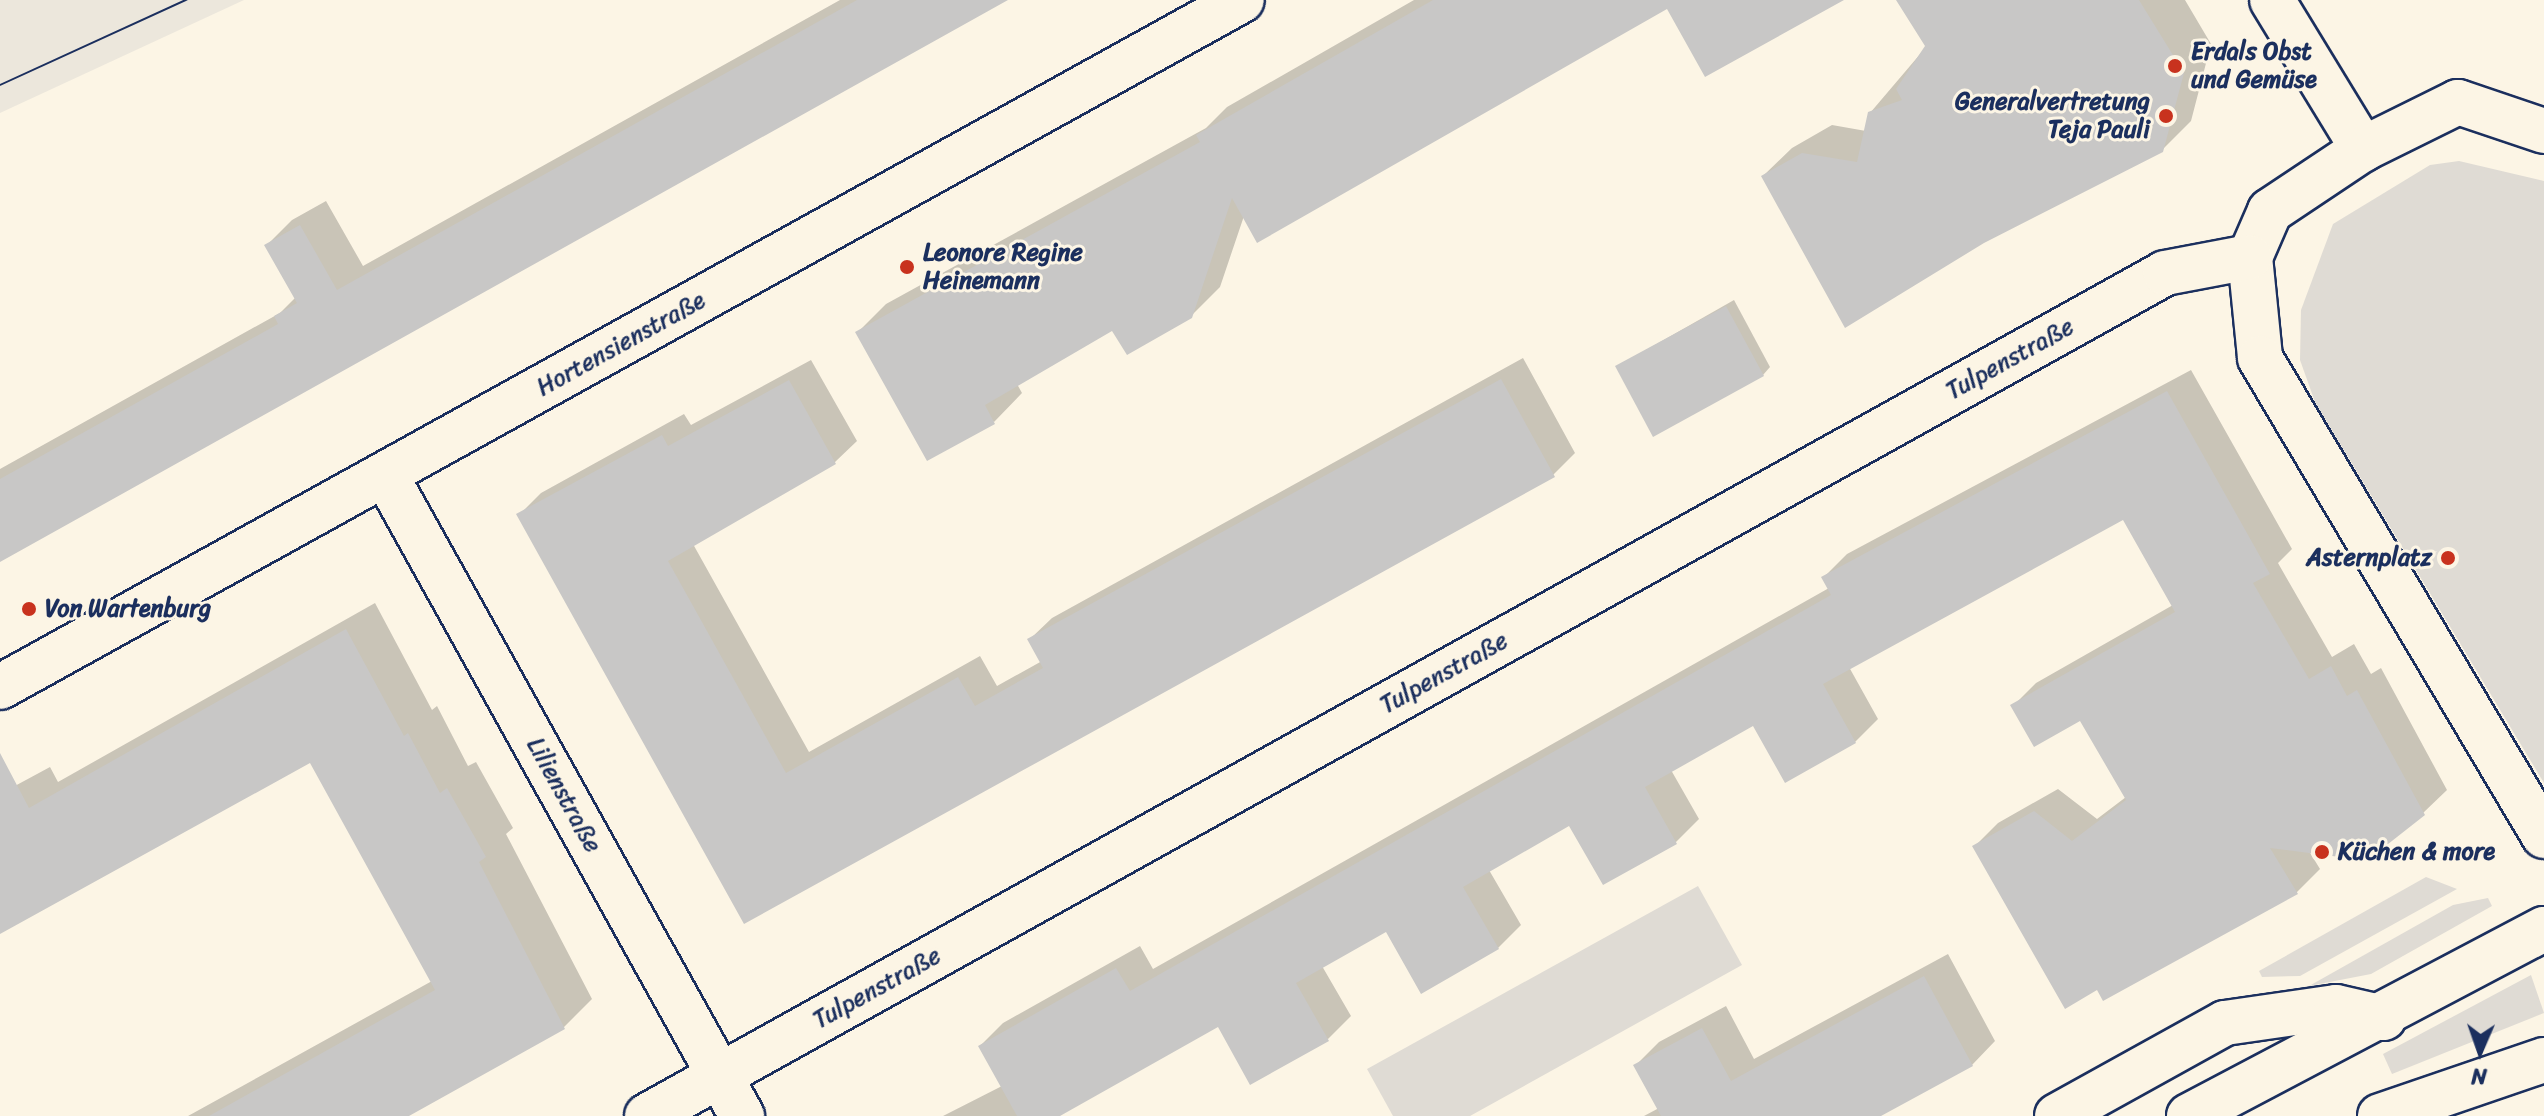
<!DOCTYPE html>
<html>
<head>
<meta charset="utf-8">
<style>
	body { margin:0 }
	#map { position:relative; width:2544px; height:1116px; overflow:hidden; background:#fcf5e5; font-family:Sriracha,sans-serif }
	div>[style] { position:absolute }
	.built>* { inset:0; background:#ece7dc }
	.green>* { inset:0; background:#dfdbd4 }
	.shadow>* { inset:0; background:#0003 }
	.building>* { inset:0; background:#c8c7c6 }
	.roads { filter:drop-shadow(2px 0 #1b2f5e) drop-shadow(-2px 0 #1b2f5e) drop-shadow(0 2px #1b2f5e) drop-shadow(0 -2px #1b2f5e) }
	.minor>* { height:44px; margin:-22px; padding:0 22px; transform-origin:22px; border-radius:22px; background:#fcf5e5 }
	.primary>* { height:44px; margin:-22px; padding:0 22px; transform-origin:22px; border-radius:22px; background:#fcf5e5 }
	.tram>* { height:2px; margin:-1px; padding:0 1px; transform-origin:1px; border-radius:1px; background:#1b2f5e }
	.dots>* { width:22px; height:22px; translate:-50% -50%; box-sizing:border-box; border:4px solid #fcf5e5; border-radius:50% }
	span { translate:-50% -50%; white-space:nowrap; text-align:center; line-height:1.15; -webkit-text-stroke:6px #fcf5e5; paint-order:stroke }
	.poi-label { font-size:24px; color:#1b2f5e; font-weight:700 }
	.left { translate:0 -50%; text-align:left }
	.right { translate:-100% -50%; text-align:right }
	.street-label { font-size:24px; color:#1b2f5e }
	.north { position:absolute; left:2440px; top:1012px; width:80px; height:80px; -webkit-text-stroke:6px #fcf5e5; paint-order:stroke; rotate:182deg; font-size:22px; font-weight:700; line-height:32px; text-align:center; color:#1b2f5e }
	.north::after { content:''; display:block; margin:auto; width:28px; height:36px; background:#1b2f5e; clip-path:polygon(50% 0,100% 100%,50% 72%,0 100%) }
</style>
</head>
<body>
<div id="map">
	<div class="built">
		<i style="clip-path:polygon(0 0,244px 0,0 113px)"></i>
	</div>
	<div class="green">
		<i style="clip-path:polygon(2459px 161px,2544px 181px,2544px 783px,2315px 402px,2300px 360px,2301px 310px,2333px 224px,2430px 165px)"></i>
		<i style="clip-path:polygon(2426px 877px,2457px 889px,2300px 976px,2262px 977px,2259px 971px)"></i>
		<i style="clip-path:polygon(1698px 886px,1742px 965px,1470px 1116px,1393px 1116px,1367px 1069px)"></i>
		<i style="clip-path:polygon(2488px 898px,2492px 906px,2371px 974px,2309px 986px,2453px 905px)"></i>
		<i style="clip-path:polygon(2531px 975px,2544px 1013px,2392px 1074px,2383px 1054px)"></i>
	</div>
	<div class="shadow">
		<i style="clip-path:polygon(840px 0,1003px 0,0 560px,0 469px,280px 313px,296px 297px,267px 245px,292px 220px,326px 201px,363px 266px)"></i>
		<i style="clip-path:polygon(1414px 0,1841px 0,1668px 7px,1244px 216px,1220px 287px,1191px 316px,1112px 329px,1017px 384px,1022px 393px,994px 422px,858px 332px,886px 304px,1206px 128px,1227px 107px)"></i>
		<i style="clip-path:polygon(1898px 0,2185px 0,2211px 44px,2191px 121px,2162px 150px,1763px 176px,1792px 148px,1832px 125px,1866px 131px,1870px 113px,1927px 46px)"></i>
		<i style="clip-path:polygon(1734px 300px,1770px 367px,1763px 375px,1618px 366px)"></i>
		<i style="clip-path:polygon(1523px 358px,1575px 453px,1553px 475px,744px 921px,519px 515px,541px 493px,684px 414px,691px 425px,811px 360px,857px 441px,835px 462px,693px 544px,809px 752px,980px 656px,997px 686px,1042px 661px,1030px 639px,1052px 618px)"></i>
		<i style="clip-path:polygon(2191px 370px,2292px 549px,2278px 563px,2332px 657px,2354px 644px,2371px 674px,2381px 668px,2447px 790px,2423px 813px,2309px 851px,2320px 869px,2297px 892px,2098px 987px,1975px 846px,1998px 823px,2058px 789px,2097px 819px,2126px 797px,2081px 718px,2013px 706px,2036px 683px,2173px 605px,2124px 517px,1849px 667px,1878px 719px,1855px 742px,1753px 724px,1671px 770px,1699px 819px,1676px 842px,1570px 824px,1489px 870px,1521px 925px,1498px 948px,1387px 929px,1322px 966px,1351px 1016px,1328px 1039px,1218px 1024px,1056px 1116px,943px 1116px,1002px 1086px,980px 1046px,1003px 1023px,1140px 946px,1153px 969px,1829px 588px,1824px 577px,1847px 554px)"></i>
		<i style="clip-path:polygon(375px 603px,432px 710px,437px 706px,468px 766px,476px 762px,513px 828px,506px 834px,592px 999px,564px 1027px,404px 1116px,188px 1116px,432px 981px,310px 760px,0 933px,0 794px,50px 767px,58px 782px)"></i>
		<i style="clip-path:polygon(1948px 954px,1995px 1041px,1972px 1065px,1877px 1116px,1644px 1116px,1659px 1108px,1636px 1065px,1659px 1042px,1726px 1006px,1754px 1059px)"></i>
	</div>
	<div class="building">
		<i style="clip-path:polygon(857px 0,1008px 0,0 562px,0 479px,278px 324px,274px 316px,297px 303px,264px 245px,300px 225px,337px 290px)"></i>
		<i style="clip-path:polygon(1433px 0,1844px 0,1705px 77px,1667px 9px,1257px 243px,1232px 198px,1192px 318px,1127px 355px,1112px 331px,985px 405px,995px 424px,927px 461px,855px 332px,1200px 142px,1196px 135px)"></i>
		<i style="clip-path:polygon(1896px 0,2139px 0,2184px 73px,2163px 152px,1984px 243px,1845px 328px,1761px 176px,1802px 153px,1857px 162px,1868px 112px,1902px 100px,1896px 89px,1925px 46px)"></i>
		<i style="clip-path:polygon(1726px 306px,1764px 376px,1653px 437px,1615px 366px)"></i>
		<i style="clip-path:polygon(1501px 379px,1555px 477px,744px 924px,516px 514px,662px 435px,668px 446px,789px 380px,836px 464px,668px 561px,786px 773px,958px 677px,975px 706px,1043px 668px,1027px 639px)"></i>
		<i style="clip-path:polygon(2167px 391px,2270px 574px,2253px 583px,2309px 679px,2331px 666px,2347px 696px,2357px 690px,2425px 815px,2383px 848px,2363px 860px,2270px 848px,2298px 894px,2103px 1001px,2097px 990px,2065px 1009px,1972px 846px,2034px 811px,2072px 841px,2126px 800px,2080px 721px,2034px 747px,2010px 705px,2175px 612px,2123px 520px,1823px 684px,1856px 743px,1785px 783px,1753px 726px,1645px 787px,1677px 844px,1603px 885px,1569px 826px,1463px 887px,1499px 949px,1421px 994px,1386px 932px,1296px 983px,1329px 1041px,1250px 1085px,1218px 1027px,1060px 1116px,1017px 1116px,978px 1046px,1116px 968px,1130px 991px,1831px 595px,1821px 577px)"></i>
		<i style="clip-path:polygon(346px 629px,404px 736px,408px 733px,440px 793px,447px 788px,486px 857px,479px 862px,565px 1029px,409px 1116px,209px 1116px,435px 990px,310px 763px,0 934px,0 753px,29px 808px)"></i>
		<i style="clip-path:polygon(1924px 976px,1973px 1066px,1881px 1116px,1661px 1116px,1633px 1065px,1702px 1028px,1731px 1081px)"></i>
	</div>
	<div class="roads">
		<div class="minor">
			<i style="left:2272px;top:0;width:175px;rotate:58.6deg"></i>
			<i style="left:2544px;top:131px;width:91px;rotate:-161.4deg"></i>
			<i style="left:2458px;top:102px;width:106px;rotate:153.7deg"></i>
			<i style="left:2363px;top:149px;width:112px;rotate:146.3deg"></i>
			<i style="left:2270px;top:211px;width:50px;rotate:113.5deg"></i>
			<i style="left:2250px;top:257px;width:101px;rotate:84.3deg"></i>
			<i style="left:2260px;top:358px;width:556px;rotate:59.28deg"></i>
			<i style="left:385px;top:474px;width:735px;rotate:60.92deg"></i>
			<i style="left:0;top:687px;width:1419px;rotate:-28.95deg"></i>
			<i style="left:647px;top:1116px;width:1736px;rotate:-29.04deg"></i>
			<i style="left:2165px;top:273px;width:86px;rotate:-10.7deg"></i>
			<i style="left:2057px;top:1116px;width:192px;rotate:-29deg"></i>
			<i style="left:2225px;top:1023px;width:112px;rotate:-8.2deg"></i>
			<i style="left:2336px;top:1007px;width:49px;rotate:12.9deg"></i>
		</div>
		<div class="primary">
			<i style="left:2189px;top:1116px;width:401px;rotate:-27.8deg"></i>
			<i style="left:2380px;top:1116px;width:173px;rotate:-18.9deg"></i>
		</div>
	</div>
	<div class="tram">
		<i style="left:0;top:85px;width:205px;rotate:-24.6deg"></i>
	</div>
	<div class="dots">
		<i style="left:2175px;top:66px;background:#c8321e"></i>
		<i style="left:2166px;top:116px;background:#c8321e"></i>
		<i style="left:907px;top:267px;background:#c8321e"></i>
		<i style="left:2448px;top:558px;background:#c8321e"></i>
		<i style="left:29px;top:609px;background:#c8321e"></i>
		<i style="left:2322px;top:852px;background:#c8321e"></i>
	</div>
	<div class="poi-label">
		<span class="left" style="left:2191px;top:66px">Erdals Obst<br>und Gemüse</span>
		<span class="right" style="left:2150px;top:116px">Generalvertretung<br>Teja Pauli</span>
		<span class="left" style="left:923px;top:267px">Leonore Regine<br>Heinemann</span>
		<span class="right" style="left:2432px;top:558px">Asternplatz</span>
		<span class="left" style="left:45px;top:609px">Von Wartenburg</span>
		<span class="left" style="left:2338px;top:852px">Küchen &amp; more</span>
	</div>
	<div class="street-label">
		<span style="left:621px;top:344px;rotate:-29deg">Hortensienstraße</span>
		<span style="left:2010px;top:359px;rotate:-29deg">Tulpenstraße</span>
		<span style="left:1444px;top:673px;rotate:-29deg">Tulpenstraße</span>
		<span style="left:564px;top:795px;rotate:61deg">Lilienstraße</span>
		<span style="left:877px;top:988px;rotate:-29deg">Tulpenstraße</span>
	</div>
	<div class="north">N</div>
</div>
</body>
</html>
